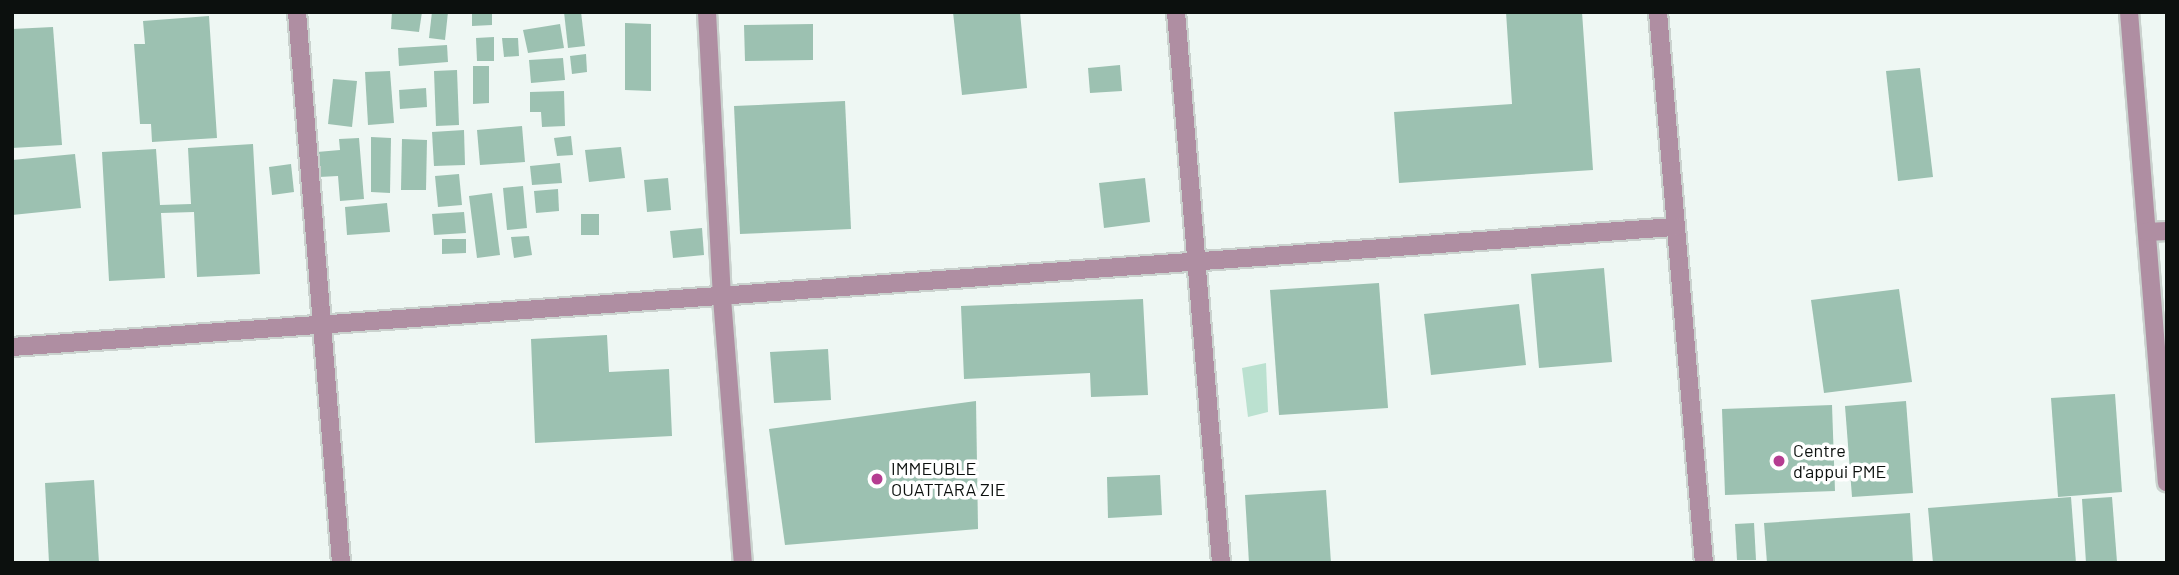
<!DOCTYPE html>
<html>
<head>
<meta charset="utf-8">
<style>
	body { margin:0 }
	#map { position:relative; width:2179px; height:575px; overflow:hidden; background:#eef7f3; font-family:Barlow,sans-serif }
	div>[style] { position:absolute }
	.water>* { inset:0; background:#bbe1d0 }
	.building>* { inset:0; background:#9cc1b1 }
	.roads { filter:drop-shadow(2px 0 #cad2ce) drop-shadow(-2px 0 #cad2ce) drop-shadow(0 2px #cad2ce) drop-shadow(0 -2px #cad2ce) }
	.minor>* { height:18px; margin:-9px; padding:0 9px; transform-origin:9px; border-radius:9px; background:#af8ea2 }
	.dots>* { width:19px; height:19px; translate:-50% -50%; box-sizing:border-box; border:4px solid #fff; border-radius:50% }
	span { translate:-50% -50%; white-space:nowrap; text-align:center; line-height:1.15; -webkit-text-stroke:7px #fff; paint-order:stroke }
	.poi-label { font-size:18px; color:#0c100e }
	.left { translate:0 -50%; text-align:left }
	.frame { position:absolute; inset:0; border:14px solid #0c100e; pointer-events:none }
</style>
</head>
<body>
<div id="map">
	<div class="water">
		<i style="clip-path:polygon(1266px 363px,1268px 412px,1248px 417px,1242px 368px)"></i>
	</div>
	<div class="building">
		<i style="clip-path:polygon(392px 12px,422px 12px,419px 32px,391px 29px)"></i>
		<i style="clip-path:polygon(432px 12px,448px 12px,445px 40px,429px 38px)"></i>
		<i style="clip-path:polygon(472px 12px,492px 12px,492px 25px,472px 26px)"></i>
		<i style="clip-path:polygon(564px 12px,581px 12px,585px 46px,568px 48px)"></i>
		<i style="clip-path:polygon(953px 12px,1020px 12px,1027px 88px,962px 95px)"></i>
		<i style="clip-path:polygon(1506px 12px,1582px 12px,1593px 170px,1399px 183px,1394px 112px,1512px 104px)"></i>
		<i style="clip-path:polygon(209px 16px,217px 138px,152px 142px,151px 124px,140px 124px,134px 44px,145px 44px,143px 21px)"></i>
		<i style="clip-path:polygon(625px 23px,651px 24px,651px 91px,625px 90px)"></i>
		<i style="clip-path:polygon(560px 24px,564px 48px,528px 53px,523px 30px)"></i>
		<i style="clip-path:polygon(813px 24px,813px 60px,745px 61px,744px 25px)"></i>
		<i style="clip-path:polygon(53px 27px,62px 145px,12px 148px,12px 29px)"></i>
		<i style="clip-path:polygon(494px 37px,494px 61px,477px 61px,476px 38px)"></i>
		<i style="clip-path:polygon(502px 38px,518px 38px,519px 56px,504px 57px)"></i>
		<i style="clip-path:polygon(447px 45px,448px 62px,399px 66px,398px 48px)"></i>
		<i style="clip-path:polygon(586px 54px,587px 72px,572px 74px,570px 56px)"></i>
		<i style="clip-path:polygon(563px 58px,565px 80px,531px 83px,529px 60px)"></i>
		<i style="clip-path:polygon(1120px 65px,1122px 91px,1090px 93px,1088px 68px)"></i>
		<i style="clip-path:polygon(473px 66px,489px 66px,489px 103px,473px 104px)"></i>
		<i style="clip-path:polygon(1920px 68px,1933px 177px,1898px 181px,1886px 71px)"></i>
		<i style="clip-path:polygon(457px 70px,459px 125px,436px 126px,434px 71px)"></i>
		<i style="clip-path:polygon(390px 71px,394px 123px,368px 125px,365px 72px)"></i>
		<i style="clip-path:polygon(333px 79px,357px 81px,352px 127px,328px 124px)"></i>
		<i style="clip-path:polygon(426px 88px,427px 107px,400px 109px,399px 90px)"></i>
		<i style="clip-path:polygon(564px 91px,565px 126px,542px 127px,541px 112px,530px 112px,530px 92px)"></i>
		<i style="clip-path:polygon(845px 101px,851px 229px,740px 234px,734px 106px)"></i>
		<i style="clip-path:polygon(522px 126px,525px 162px,480px 165px,477px 130px)"></i>
		<i style="clip-path:polygon(464px 130px,465px 165px,434px 166px,432px 132px)"></i>
		<i style="clip-path:polygon(571px 136px,573px 155px,557px 156px,554px 138px)"></i>
		<i style="clip-path:polygon(371px 137px,391px 138px,390px 193px,371px 192px)"></i>
		<i style="clip-path:polygon(359px 138px,364px 199px,340px 201px,338px 176px,319px 177px,317px 152px,340px 150px,339px 139px)"></i>
		<i style="clip-path:polygon(402px 139px,427px 140px,426px 190px,401px 190px)"></i>
		<i style="clip-path:polygon(253px 144px,260px 274px,197px 277px,194px 212px,161px 213px,165px 278px,109px 281px,102px 152px,156px 149px,160px 205px,191px 204px,188px 148px)"></i>
		<i style="clip-path:polygon(621px 147px,625px 178px,589px 182px,585px 150px)"></i>
		<i style="clip-path:polygon(75px 154px,81px 208px,12px 215px,12px 160px)"></i>
		<i style="clip-path:polygon(560px 163px,562px 183px,532px 185px,530px 166px)"></i>
		<i style="clip-path:polygon(291px 164px,294px 192px,272px 195px,269px 167px)"></i>
		<i style="clip-path:polygon(459px 174px,462px 205px,438px 207px,435px 176px)"></i>
		<i style="clip-path:polygon(668px 178px,671px 210px,647px 212px,644px 180px)"></i>
		<i style="clip-path:polygon(1145px 178px,1150px 222px,1104px 228px,1099px 183px)"></i>
		<i style="clip-path:polygon(523px 186px,527px 228px,507px 230px,503px 188px)"></i>
		<i style="clip-path:polygon(558px 189px,559px 211px,536px 213px,534px 191px)"></i>
		<i style="clip-path:polygon(492px 193px,500px 255px,477px 258px,469px 196px)"></i>
		<i style="clip-path:polygon(387px 203px,390px 232px,347px 235px,345px 207px)"></i>
		<i style="clip-path:polygon(464px 212px,466px 233px,434px 235px,432px 214px)"></i>
		<i style="clip-path:polygon(581px 214px,599px 214px,599px 235px,581px 235px)"></i>
		<i style="clip-path:polygon(702px 228px,704px 255px,673px 258px,670px 231px)"></i>
		<i style="clip-path:polygon(529px 236px,532px 255px,514px 258px,511px 237px)"></i>
		<i style="clip-path:polygon(442px 239px,466px 239px,466px 253px,442px 254px)"></i>
		<i style="clip-path:polygon(1604px 268px,1612px 362px,1539px 368px,1531px 274px)"></i>
		<i style="clip-path:polygon(1379px 283px,1388px 408px,1279px 415px,1270px 290px)"></i>
		<i style="clip-path:polygon(1899px 289px,1912px 382px,1824px 393px,1811px 300px)"></i>
		<i style="clip-path:polygon(1143px 299px,1148px 395px,1091px 397px,1090px 373px,964px 379px,961px 306px)"></i>
		<i style="clip-path:polygon(1519px 304px,1526px 365px,1431px 375px,1424px 314px)"></i>
		<i style="clip-path:polygon(607px 335px,609px 372px,669px 369px,672px 436px,535px 443px,531px 339px)"></i>
		<i style="clip-path:polygon(828px 349px,831px 400px,774px 403px,770px 352px)"></i>
		<i style="clip-path:polygon(2115px 394px,2122px 492px,2058px 497px,2051px 398px)"></i>
		<i style="clip-path:polygon(976px 401px,978px 529px,785px 545px,769px 429px)"></i>
		<i style="clip-path:polygon(1906px 401px,1913px 493px,1852px 497px,1845px 406px)"></i>
		<i style="clip-path:polygon(1832px 405px,1835px 491px,1725px 495px,1722px 409px)"></i>
		<i style="clip-path:polygon(1160px 475px,1162px 515px,1108px 518px,1107px 477px)"></i>
		<i style="clip-path:polygon(94px 480px,99px 563px,49px 563px,45px 483px)"></i>
		<i style="clip-path:polygon(1326px 490px,1331px 563px,1249px 563px,1245px 495px)"></i>
		<i style="clip-path:polygon(2071px 497px,2076px 563px,1933px 563px,1928px 508px)"></i>
		<i style="clip-path:polygon(2112px 497px,2117px 562px,2086px 563px,2082px 499px)"></i>
		<i style="clip-path:polygon(1910px 513px,1913px 563px,1767px 563px,1764px 523px)"></i>
		<i style="clip-path:polygon(1754px 523px,1756px 560px,1737px 560px,1735px 524px)"></i>
	</div>
	<div class="roads">
		<div class="minor">
			<i style="left:297px;top:12px;width:553px;rotate:85.43deg"></i>
			<i style="left:707px;top:12px;width:286px;rotate:87deg"></i>
			<i style="left:722px;top:298px;width:266px;rotate:85.5deg"></i>
			<i style="left:1176px;top:12px;width:553px;rotate:85.33deg"></i>
			<i style="left:1658px;top:12px;width:553px;rotate:85.23deg"></i>
			<i style="left:2129px;top:12px;width:472px;rotate:85.4deg"></i>
			<i style="left:2147px;top:232px;width:20px;rotate:-3deg"></i>
			<i style="left:12px;top:347px;width:1667px;rotate:-4.13deg"></i>
		</div>
	</div>
	<div class="dots">
		<i style="left:1779px;top:461px;background:#b53d91"></i>
		<i style="left:877px;top:479px;background:#b53d91"></i>
	</div>
	<div class="poi-label">
		<span class="left" style="left:1793px;top:461px">Centre<br>d'appui PME</span>
		<span class="left" style="left:891px;top:479px">IMMEUBLE<br>OUATTARA ZIE</span>
	</div>
	<div class="frame"></div>
</div>
</body>
</html>
